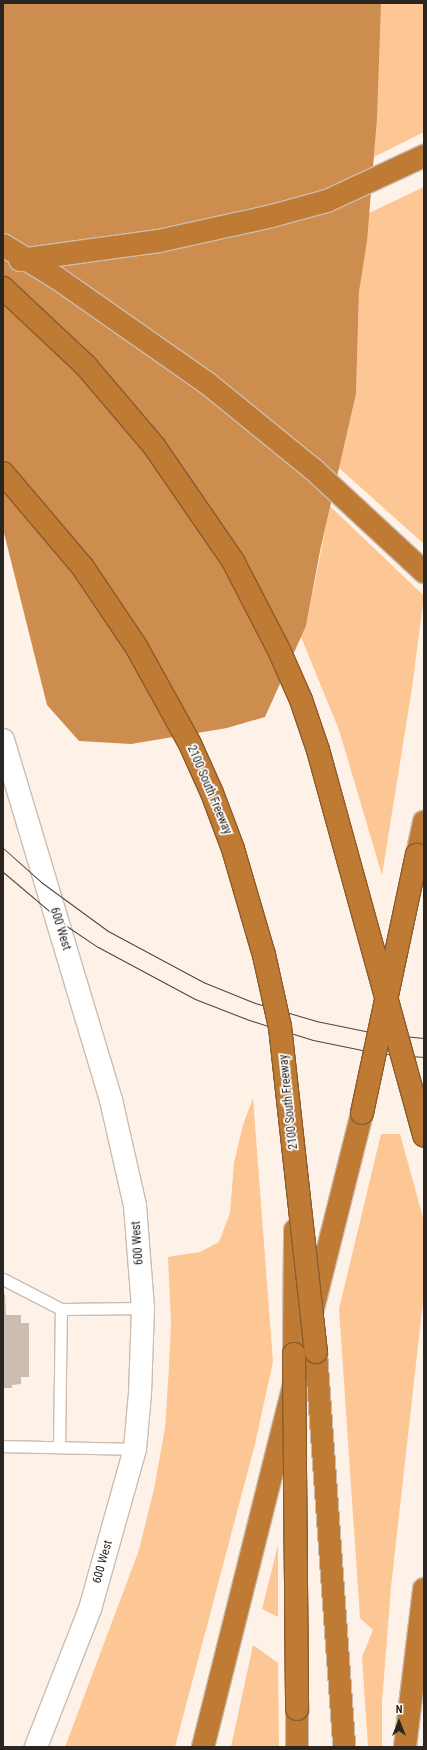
<!DOCTYPE html>
<html>
<head>
<meta charset="utf-8">
<style>
	body { margin:0 }
	#map { position:relative; width:427px; height:1750px; overflow:hidden; background:#fef2e8; font-family:"Roboto Condensed",sans-serif }
	div>[style] { position:absolute }
	.green>* { inset:0; background:#fdc695 }
	.water>* { inset:0; background:#cd8d4f }
	.building>* { inset:0; background:#ccbdb1 }
	.roads { filter:drop-shadow(1px 0 #cbbcb0) drop-shadow(-1px 0 #cbbcb0) drop-shadow(0 1px #cbbcb0) drop-shadow(0 -1px #cbbcb0) }
	.service>* { height:11px; margin:-5.5px; padding:0 5.5px; transform-origin:5.5px; border-radius:5.5px; background:#fff }
	.tertiary>* { height:22px; margin:-11px; padding:0 11px; transform-origin:11px; border-radius:11px; background:#fff }
	.motorway>* { height:22px; margin:-11px; padding:0 11px; transform-origin:11px; border-radius:11px; background:#bf7a33 }
	.tram>* { height:1px; margin:-0.5px; padding:0 0.5px; transform-origin:0.5px; border-radius:0.5px; background:#4c4540 }
	.bridges { filter:drop-shadow(1px 0 #8b5c2d) drop-shadow(-1px 0 #8b5c2d) drop-shadow(0 1px #8b5c2d) drop-shadow(0 -1px #8b5c2d) }
	.motorway-bridge>* { height:22px; margin:-11px; padding:0 11px; transform-origin:11px; border-radius:11px; background:#bf7a33 }
	span { translate:-50% -50%; white-space:nowrap; text-align:center; line-height:1.15; -webkit-text-stroke:3.5px #fff; paint-order:stroke }
	.street-label { font-size:12px; color:#2b2521 }
	.frame { position:absolute; inset:0; border:4px solid #2b2521; pointer-events:none }
	.north { position:absolute; left:379px; top:1702px; width:40px; height:40px; -webkit-text-stroke:3px #fff; paint-order:stroke; rotate:0deg; font-size:11px; font-weight:700; line-height:16px; text-align:center; color:#2b2521 }
	.north::after { content:''; display:block; margin:auto; width:14px; height:18px; background:#2b2521; clip-path:polygon(50% 0,100% 100%,50% 72%,0 100%) }
</style>
</head>
<body>
<div id="map">
	<div class="green">
		<i style="clip-path:polygon(380px 3px,424px 3px,424px 132px,374px 157px)"></i>
		<i style="clip-path:polygon(424px 187px,424px 544px,339px 468px,356px 394px,359px 292px,369px 213px)"></i>
		<i style="clip-path:polygon(330px 506px,424px 596px,412px 688px,382px 875px,339px 730px,301px 637px,306px 626px)"></i>
		<i style="clip-path:polygon(253px 1098px,273px 1362px,255px 1444px,175px 1747px,65px 1747px,139px 1550px,154px 1489px,165px 1428px,169px 1367px,171px 1321px,168px 1257px,200px 1252px,219px 1242px,230px 1213px,234px 1163px,243px 1125px)"></i>
		<i style="clip-path:polygon(381px 1134px,400px 1134px,424px 1221px,424px 1292px,391px 1587px,382px 1702px,382px 1747px,368px 1747px,362px 1657px,373px 1630px,360px 1618px,339px 1309px)"></i>
		<i style="clip-path:polygon(278px 1545px,278px 1617px,262px 1609px)"></i>
		<i style="clip-path:polygon(253px 1645px,278px 1663px,279px 1747px,231px 1747px)"></i>
	</div>
	<div class="water">
		<i style="clip-path:polygon(3px 3px,381px 3px,377px 118px,367px 241px,359px 292px,356px 394px,320px 551px,306px 626px,265px 717px,227px 728px,131px 744px,79px 741px,47px 705px,3px 529px)"></i>
	</div>
	<div class="building">
		<i style="clip-path:polygon(3px 1294px,5px 1294px,6px 1315px,21px 1315px,21px 1323px,29px 1323px,29px 1377px,21px 1377px,21px 1384px,12px 1385px,12px 1388px,3px 1388px)"></i>
	</div>
	<div class="roads">
		<div class="service">
			<i style="left:3px;top:1279px;width:65px;rotate:27.3deg"></i>
			<i style="left:61px;top:1309px;width:82px;rotate:-0.7deg"></i>
			<i style="left:3px;top:1446px;width:132px;rotate:1.3deg"></i>
			<i style="left:59px;top:1447px;width:138px;rotate:-89.2deg"></i>
		</div>
		<div class="tertiary">
			<i style="left:3px;top:740px;width:376px;rotate:73.3deg"></i>
			<i style="left:111px;top:1100px;width:109px;rotate:77.2deg"></i>
			<i style="left:135px;top:1206px;width:102px;rotate:85.5deg"></i>
			<i style="left:143px;top:1308px;width:85px;rotate:92deg"></i>
			<i style="left:140px;top:1393px;width:56px;rotate:95.1deg"></i>
			<i style="left:135px;top:1449px;width:166px;rotate:105.7deg"></i>
			<i style="left:90px;top:1609px;width:148px;rotate:111.4deg"></i>
		</div>
		<div class="motorway">
			<i style="left:3px;top:245px;width:63px;rotate:31.4deg"></i>
			<i style="left:57px;top:278px;width:183px;rotate:35deg"></i>
			<i style="left:207px;top:383px;width:138px;rotate:39.1deg"></i>
			<i style="left:314px;top:470px;width:150px;rotate:42.8deg"></i>
			<i style="left:20px;top:260px;width:140px;rotate:-7.8deg"></i>
			<i style="left:159px;top:241px;width:116px;rotate:-12.5deg"></i>
			<i style="left:272px;top:216px;width:57px;rotate:-15.3deg"></i>
			<i style="left:327px;top:201px;width:107px;rotate:-24.9deg"></i>
			<i style="left:417px;top:855px;width:34px;rotate:-78deg"></i>
			<i style="left:316px;top:1352px;width:396px;rotate:85.9deg"></i>
			<i style="left:294px;top:1354px;width:124px;rotate:-89.5deg"></i>
			<i style="left:297px;top:1709px;width:38px;rotate:90deg"></i>
			<i style="left:203px;top:1747px;width:654px;rotate:-75.92deg"></i>
			<i style="left:405px;top:1747px;width:159px;rotate:-83.1deg"></i>
		</div>
	</div>
	<div class="tram">
		<i style="left:3px;top:848px;width:51px;rotate:41.8deg"></i>
		<i style="left:41px;top:882px;width:83px;rotate:36.2deg"></i>
		<i style="left:108px;top:931px;width:108px;rotate:28.2deg"></i>
		<i style="left:203px;top:982px;width:56px;rotate:22deg"></i>
		<i style="left:255px;top:1003px;width:64px;rotate:16.4deg"></i>
		<i style="left:316px;top:1021px;width:65px;rotate:11.5deg"></i>
		<i style="left:380px;top:1034px;width:44px;rotate:5.2deg"></i>
		<i style="left:3px;top:872px;width:85px;rotate:40.2deg"></i>
		<i style="left:68px;top:927px;width:36px;rotate:34deg"></i>
		<i style="left:98px;top:947px;width:110px;rotate:28.2deg"></i>
		<i style="left:195px;top:999px;width:58px;rotate:21.3deg"></i>
		<i style="left:249px;top:1020px;width:67px;rotate:17.4deg"></i>
		<i style="left:313px;top:1040px;width:65px;rotate:11.5deg"></i>
		<i style="left:377px;top:1053px;width:47px;rotate:4.9deg"></i>
	</div>
	<div class="bridges">
		<div class="motorway-bridge">
			<i style="left:3px;top:288px;width:114px;rotate:43.2deg"></i>
			<i style="left:86px;top:366px;width:105px;rotate:49.6deg"></i>
			<i style="left:154px;top:446px;width:140px;rotate:55.5deg"></i>
			<i style="left:233px;top:561px;width:98px;rotate:62.7deg"></i>
			<i style="left:278px;top:648px;width:57px;rotate:66.1deg"></i>
			<i style="left:301px;top:700px;width:53px;rotate:71.2deg"></i>
			<i style="left:318px;top:750px;width:400px;rotate:74.6deg"></i>
			<i style="left:3px;top:473px;width:122px;rotate:49.7deg"></i>
			<i style="left:82px;top:566px;width:99px;rotate:56.1deg"></i>
			<i style="left:137px;top:648px;width:110px;rotate:61.1deg"></i>
			<i style="left:190px;top:744px;width:54px;rotate:65.8deg"></i>
			<i style="left:212px;top:793px;width:60px;rotate:69.4deg"></i>
			<i style="left:233px;top:849px;width:110px;rotate:73.7deg"></i>
			<i style="left:264px;top:955px;width:74px;rotate:77.5deg"></i>
			<i style="left:280px;top:1027px;width:327px;rotate:83.7deg"></i>
			<i style="left:362px;top:1113px;width:264px;rotate:-78deg"></i>
			<i style="left:294px;top:1354px;width:355px;rotate:89.5deg"></i>
		</div>
	</div>
	<div class="street-label">
		<span style="left:209px;top:790px;rotate:67deg">2100 South Freeway</span>
		<span style="left:60px;top:929px;rotate:73deg">600 West</span>
		<span style="left:289px;top:1102px;rotate:-96deg">2100 South Freeway</span>
		<span style="left:138px;top:1243px;rotate:-94deg">600 West</span>
		<span style="left:103px;top:1562px;rotate:-74deg">600 West</span>
	</div>
	<div class="frame"></div>
	<div class="north">N</div>
</div>
</body>
</html>
